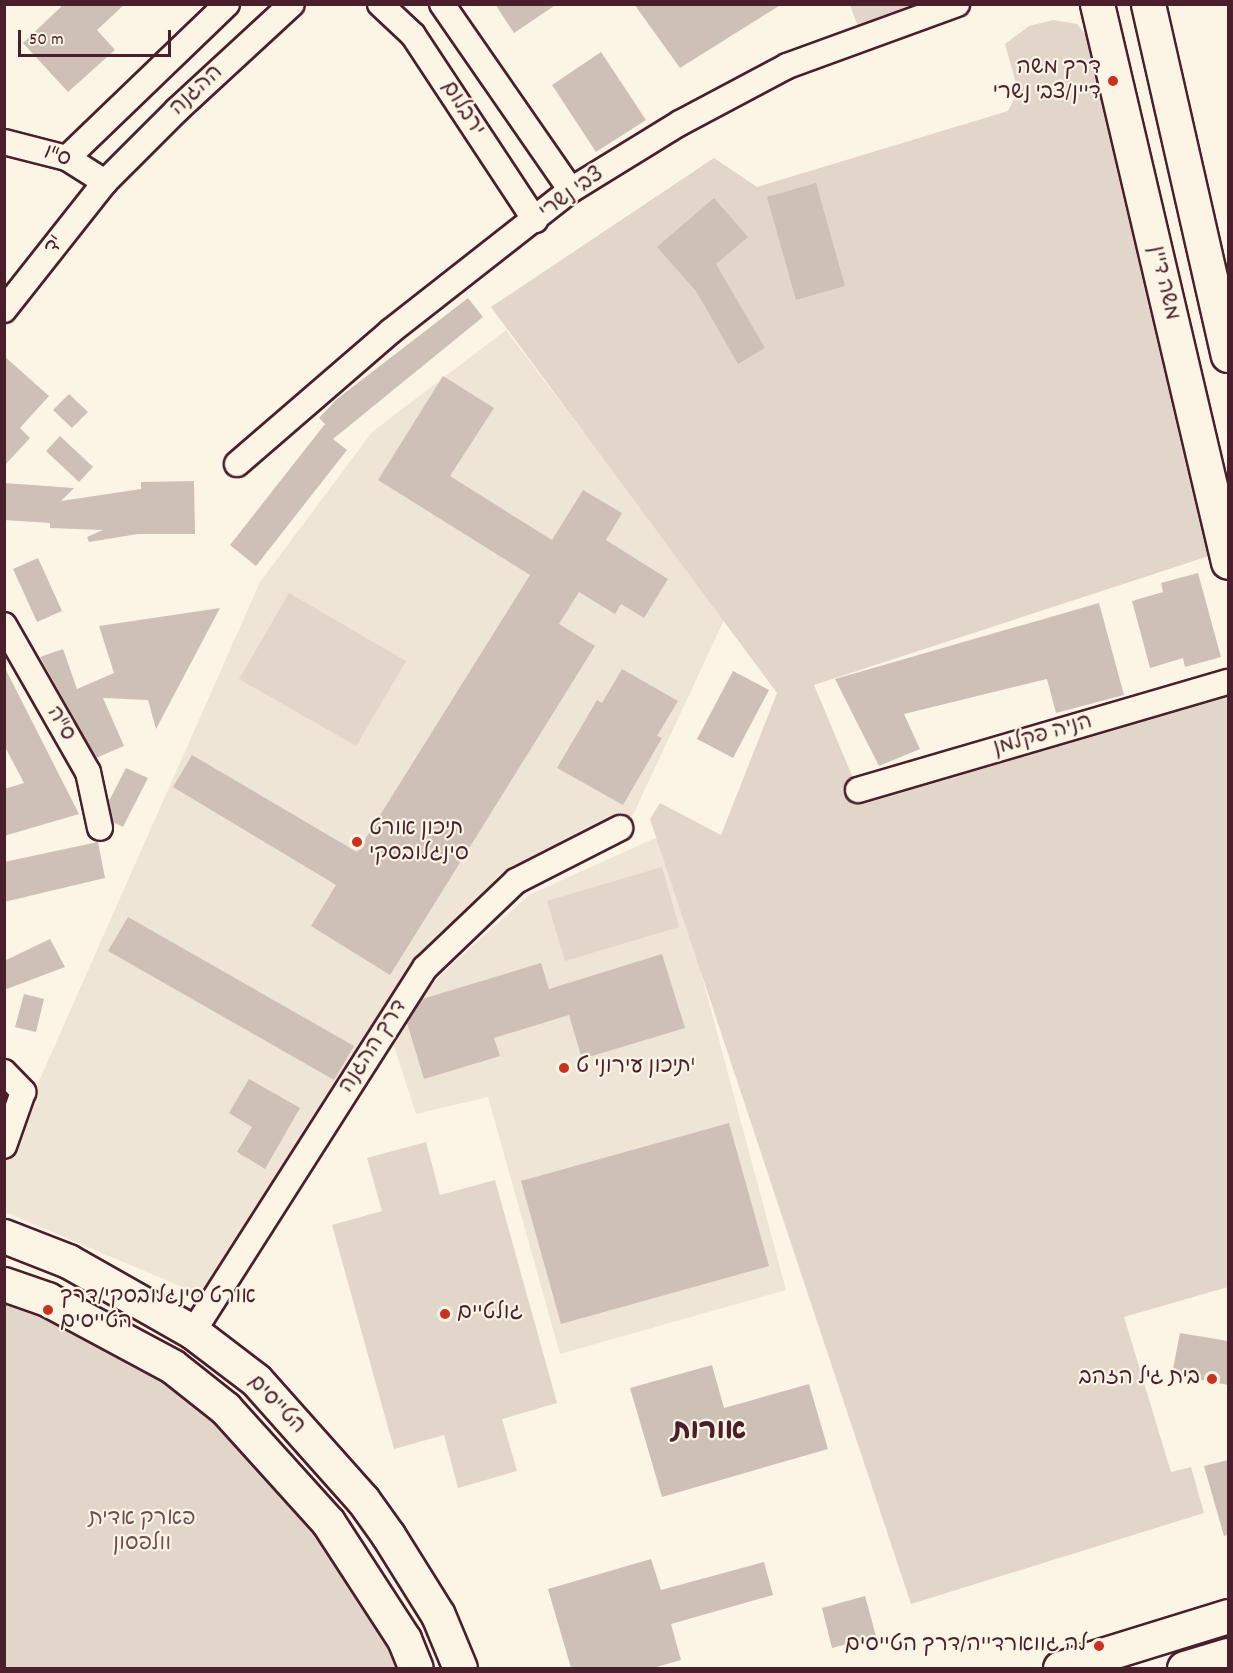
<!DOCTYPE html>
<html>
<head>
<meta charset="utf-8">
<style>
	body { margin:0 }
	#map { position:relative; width:1233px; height:1673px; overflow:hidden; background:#fcf5e5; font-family:Dekko,"Playpen Sans Hebrew",sans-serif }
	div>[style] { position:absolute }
	.built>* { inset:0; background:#eee5d7 }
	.green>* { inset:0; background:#e2d5ca }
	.building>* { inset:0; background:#cfc0b7 }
	.roads { filter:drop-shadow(2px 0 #4a1f2b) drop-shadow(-2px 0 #4a1f2b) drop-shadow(0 2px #4a1f2b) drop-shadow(0 -2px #4a1f2b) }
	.street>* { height:24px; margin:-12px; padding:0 12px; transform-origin:12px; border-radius:12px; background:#fcf5e5 }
	.secondary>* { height:33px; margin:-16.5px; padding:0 16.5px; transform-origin:16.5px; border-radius:16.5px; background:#fcf5e5 }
	.dots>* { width:16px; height:16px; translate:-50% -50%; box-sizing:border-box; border:3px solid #fcf5e5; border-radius:50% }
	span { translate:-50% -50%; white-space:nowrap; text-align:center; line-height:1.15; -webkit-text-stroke:4.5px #fcf5e5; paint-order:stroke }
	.poi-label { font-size:22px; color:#4a1f2b }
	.right { translate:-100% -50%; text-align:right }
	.left { translate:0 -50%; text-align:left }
	.street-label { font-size:22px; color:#4a1f2b }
	.park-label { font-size:22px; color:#704c53 }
	.district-label { font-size:28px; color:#4a1f2b; font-weight:700 }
	.frame { position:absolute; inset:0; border:6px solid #4a1f2b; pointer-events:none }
	.scale { position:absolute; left:18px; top:30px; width:153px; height:27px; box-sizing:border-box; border:3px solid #4a1f2b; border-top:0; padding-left:8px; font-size:18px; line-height:21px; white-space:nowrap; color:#4a1f2b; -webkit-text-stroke:4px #fcf5e5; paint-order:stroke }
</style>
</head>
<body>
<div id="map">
	<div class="built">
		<i style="clip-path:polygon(506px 330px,725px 618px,633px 815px,505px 870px,417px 957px,213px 1300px,5px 1212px,5px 1158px,260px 582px,372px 432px)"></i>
		<i style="clip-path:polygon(664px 834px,786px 1290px,560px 1354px,488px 1097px,416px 1114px,392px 1040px,437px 978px,529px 895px)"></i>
	</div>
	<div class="green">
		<i style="clip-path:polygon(928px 4px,860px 32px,850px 5px)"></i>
		<i style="clip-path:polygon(1053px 20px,1077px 24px,1090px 40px,1209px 556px,814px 685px,858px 790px,1228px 681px,1228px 1287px,1124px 1317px,1171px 1472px,1191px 1467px,1204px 1513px,911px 1604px,650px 819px,660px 803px,721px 835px,777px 693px,491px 307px,714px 158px,757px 187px,1008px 111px,1018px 91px,1005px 44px,1029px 26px)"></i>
		<i style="clip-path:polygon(289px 593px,406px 661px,356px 746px,239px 679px)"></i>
		<i style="clip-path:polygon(662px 867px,679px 927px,565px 961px,547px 901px)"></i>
		<i style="clip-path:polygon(426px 1142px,440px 1195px,495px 1180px,557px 1403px,502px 1419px,517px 1471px,458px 1488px,444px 1435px,394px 1449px,332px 1225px,382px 1211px,367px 1158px)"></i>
		<i style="clip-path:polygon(4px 1293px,217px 1409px,322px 1527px,407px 1668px,5px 1668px)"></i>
	</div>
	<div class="building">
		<i style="clip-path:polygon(64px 4px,125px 4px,97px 30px,115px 50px,68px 92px,23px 43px)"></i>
		<i style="clip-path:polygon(495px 4px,557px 4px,514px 33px)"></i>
		<i style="clip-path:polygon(634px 4px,782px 4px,680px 68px)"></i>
		<i style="clip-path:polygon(601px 52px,646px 120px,596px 152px,552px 85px)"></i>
		<i style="clip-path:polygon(816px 183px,845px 286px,796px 300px,767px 197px)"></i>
		<i style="clip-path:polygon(714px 198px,748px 237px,716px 264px,765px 348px,738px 364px,696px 291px,657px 247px)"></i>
		<i style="clip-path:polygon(468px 298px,483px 317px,333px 439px,347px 450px,256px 566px,230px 545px,325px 424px,319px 418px,337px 399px)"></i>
		<i style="clip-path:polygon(4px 356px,49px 396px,20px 428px,30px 438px,4px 466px)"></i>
		<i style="clip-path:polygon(443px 376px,494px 408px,450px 476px,552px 540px,583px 490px,622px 513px,606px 540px,668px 579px,644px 618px,621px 604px,615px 614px,579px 592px,559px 624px,595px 646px,390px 975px,311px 926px,336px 885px,173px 787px,192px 755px,357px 852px,530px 575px,378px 480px)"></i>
		<i style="clip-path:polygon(69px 394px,88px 412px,72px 428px,53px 410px)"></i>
		<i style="clip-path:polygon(60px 436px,93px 467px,79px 482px,46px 451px)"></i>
		<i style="clip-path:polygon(194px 481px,195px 534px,138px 534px,89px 542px,87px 537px,103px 530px,50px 528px,50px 523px,4px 520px,4px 483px,74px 488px,61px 501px,141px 489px,141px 482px)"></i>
		<i style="clip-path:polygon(38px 558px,62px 611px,37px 622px,13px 569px)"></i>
		<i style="clip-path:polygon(1198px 573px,1221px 657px,1185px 667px,1183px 658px,1150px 668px,1132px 601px,1163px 592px,1161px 583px)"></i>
		<i style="clip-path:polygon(1099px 603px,1124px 695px,1056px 713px,1047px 679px,904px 714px,920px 749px,879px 766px,835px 679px)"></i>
		<i style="clip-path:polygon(220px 608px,156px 729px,148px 700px,103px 698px,124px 746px,96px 758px,40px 657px,63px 649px,77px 689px,114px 673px,99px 626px)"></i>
		<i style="clip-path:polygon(4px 666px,79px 814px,4px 836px,4px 789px,24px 783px,4px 745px)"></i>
		<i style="clip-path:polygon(622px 669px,678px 701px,657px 736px,662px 738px,623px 805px,557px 768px,597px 700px,602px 703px)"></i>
		<i style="clip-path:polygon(733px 671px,769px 690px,733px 758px,697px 739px)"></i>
		<i style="clip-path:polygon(126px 768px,148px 778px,123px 827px,113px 822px,109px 801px)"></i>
		<i style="clip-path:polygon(98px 842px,105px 878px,4px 902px,4px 862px)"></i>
		<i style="clip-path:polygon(128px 917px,354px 1046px,334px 1080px,108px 951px)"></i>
		<i style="clip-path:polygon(50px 939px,65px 967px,4px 990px,4px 961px)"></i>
		<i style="clip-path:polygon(662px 954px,685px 1028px,582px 1059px,569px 1015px,494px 1038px,500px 1056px,424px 1079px,407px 1023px,422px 999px,541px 963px,549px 989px)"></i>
		<i style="clip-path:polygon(24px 994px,44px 999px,36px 1032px,15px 1027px)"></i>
		<i style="clip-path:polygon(249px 1079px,300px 1108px,265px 1169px,237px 1152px,252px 1127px,229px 1113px)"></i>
		<i style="clip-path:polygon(729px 1123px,769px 1266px,561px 1324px,521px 1181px)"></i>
		<i style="clip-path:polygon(1180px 1333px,1228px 1341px,1228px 1385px,1172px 1374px)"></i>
		<i style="clip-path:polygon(712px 1365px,724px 1408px,809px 1384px,828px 1449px,662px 1497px,630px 1388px)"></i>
		<i style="clip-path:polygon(1228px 1460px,1228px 1535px,1224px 1536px,1204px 1466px)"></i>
		<i style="clip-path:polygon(651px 1559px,661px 1590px,764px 1562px,773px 1595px,671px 1624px,681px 1660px,653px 1668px,571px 1668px,548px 1589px)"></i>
		<i style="clip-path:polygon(865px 1596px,876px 1636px,832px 1648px,822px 1608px)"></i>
	</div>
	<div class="roads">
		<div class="street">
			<i style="left:380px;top:4px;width:45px;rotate:43.2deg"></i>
			<i style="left:413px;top:35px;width:222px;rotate:56.6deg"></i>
			<i style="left:442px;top:4px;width:226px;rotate:55.3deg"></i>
			<i style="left:4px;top:142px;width:65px;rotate:14.3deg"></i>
			<i style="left:67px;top:158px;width:45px;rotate:32.3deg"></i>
			<i style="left:67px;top:158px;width:222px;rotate:-43.9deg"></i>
			<i style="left:4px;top:310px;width:163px;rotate:-51.7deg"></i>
			<i style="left:105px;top:182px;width:102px;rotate:-45deg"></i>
			<i style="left:177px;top:110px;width:156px;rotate:-42.7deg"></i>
			<i style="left:237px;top:464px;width:203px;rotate:-40.8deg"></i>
			<i style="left:391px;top:331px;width:229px;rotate:-38.1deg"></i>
			<i style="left:571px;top:190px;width:128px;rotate:-31.6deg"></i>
			<i style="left:680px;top:123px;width:121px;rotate:-28deg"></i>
			<i style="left:787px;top:66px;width:181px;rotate:-20deg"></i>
			<i style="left:4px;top:625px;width:169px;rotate:60.3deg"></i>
			<i style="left:88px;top:772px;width:57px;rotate:77.9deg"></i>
			<i style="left:858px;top:790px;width:385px;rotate:-16.3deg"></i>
			<i style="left:4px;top:1072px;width:28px;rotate:46deg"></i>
			<i style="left:23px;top:1092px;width:57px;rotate:109.4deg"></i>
			<i style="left:193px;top:1332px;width:432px;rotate:-57.5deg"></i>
			<i style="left:425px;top:968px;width:126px;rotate:-43.7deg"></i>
			<i style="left:516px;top:881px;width:117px;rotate:-27deg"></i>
		</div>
		<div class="secondary">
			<i style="left:1097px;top:4px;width:573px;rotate:76.79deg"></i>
			<i style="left:1148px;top:4px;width:360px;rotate:77.2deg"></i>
			<i style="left:4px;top:1236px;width:69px;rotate:21.3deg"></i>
			<i style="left:68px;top:1261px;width:144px;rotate:29.6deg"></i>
			<i style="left:193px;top:1332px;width:79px;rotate:37.3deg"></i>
			<i style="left:256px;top:1380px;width:161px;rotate:48.3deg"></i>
			<i style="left:363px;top:1500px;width:43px;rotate:54.5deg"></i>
			<i style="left:388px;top:1535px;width:94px;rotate:58deg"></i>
			<i style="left:438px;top:1615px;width:57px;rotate:67.5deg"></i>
			<i style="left:4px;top:1284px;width:46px;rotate:19.2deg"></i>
			<i style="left:47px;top:1299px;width:142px;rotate:28.2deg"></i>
			<i style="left:172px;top:1366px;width:68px;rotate:38.4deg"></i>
			<i style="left:225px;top:1408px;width:154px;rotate:47.9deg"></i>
			<i style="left:328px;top:1522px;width:140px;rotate:57deg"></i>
			<i style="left:404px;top:1639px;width:31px;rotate:68deg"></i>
			<i style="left:1060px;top:1668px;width:176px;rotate:-17.2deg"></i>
			<i style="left:1184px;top:1668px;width:46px;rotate:-16.5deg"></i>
		</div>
	</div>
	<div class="dots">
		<i style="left:1113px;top:81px;background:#c8321e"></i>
		<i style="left:357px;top:842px;background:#c8321e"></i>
		<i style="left:564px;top:1068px;background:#c8321e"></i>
		<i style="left:48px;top:1310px;background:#c8321e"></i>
		<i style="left:445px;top:1314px;background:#c8321e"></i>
		<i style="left:1212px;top:1379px;background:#c8321e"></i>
		<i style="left:1099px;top:1646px;background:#c8321e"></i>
	</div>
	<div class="poi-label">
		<span class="right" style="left:1101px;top:81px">דרך משה<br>דיין/צבי נשרי</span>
		<span class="left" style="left:369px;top:842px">תיכון אורט<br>סינגלובסקי</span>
		<span class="left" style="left:576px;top:1068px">תיכון עירוני ט'</span>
		<span class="left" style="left:60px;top:1310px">אורט סינגלובסקי/דרך<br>הטייסים</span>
		<span class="left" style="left:457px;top:1314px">גולטיים</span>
		<span class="right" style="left:1200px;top:1379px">בית גיל הזהב</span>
		<span class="right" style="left:1087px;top:1646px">לה גווארדייה/דרך הטייסים</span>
	</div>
	<div class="street-label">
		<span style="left:197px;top:91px;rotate:-43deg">ההגנה</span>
		<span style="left:462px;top:109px;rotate:57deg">ירבלום</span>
		<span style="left:57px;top:157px;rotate:21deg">ס"ו</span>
		<span style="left:572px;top:194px;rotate:-36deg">צבי נשרי</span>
		<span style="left:55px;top:246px;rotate:-52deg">ד'</span>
		<span style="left:1163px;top:283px;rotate:77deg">משה דיין</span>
		<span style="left:60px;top:724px;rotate:60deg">ס"ה</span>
		<span style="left:1043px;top:736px;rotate:-16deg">הניה פקלמן</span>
		<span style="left:374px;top:1047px;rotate:-57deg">דרך ההגנה</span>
		<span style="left:276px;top:1405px;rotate:46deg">הטייסים</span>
	</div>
	<div class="park-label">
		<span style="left:142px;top:1532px">פארק אדית<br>וולפסון</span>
	</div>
	<div class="district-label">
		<span style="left:709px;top:1433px">אורות</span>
	</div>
	<div class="frame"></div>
	<div class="scale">50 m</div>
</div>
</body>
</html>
